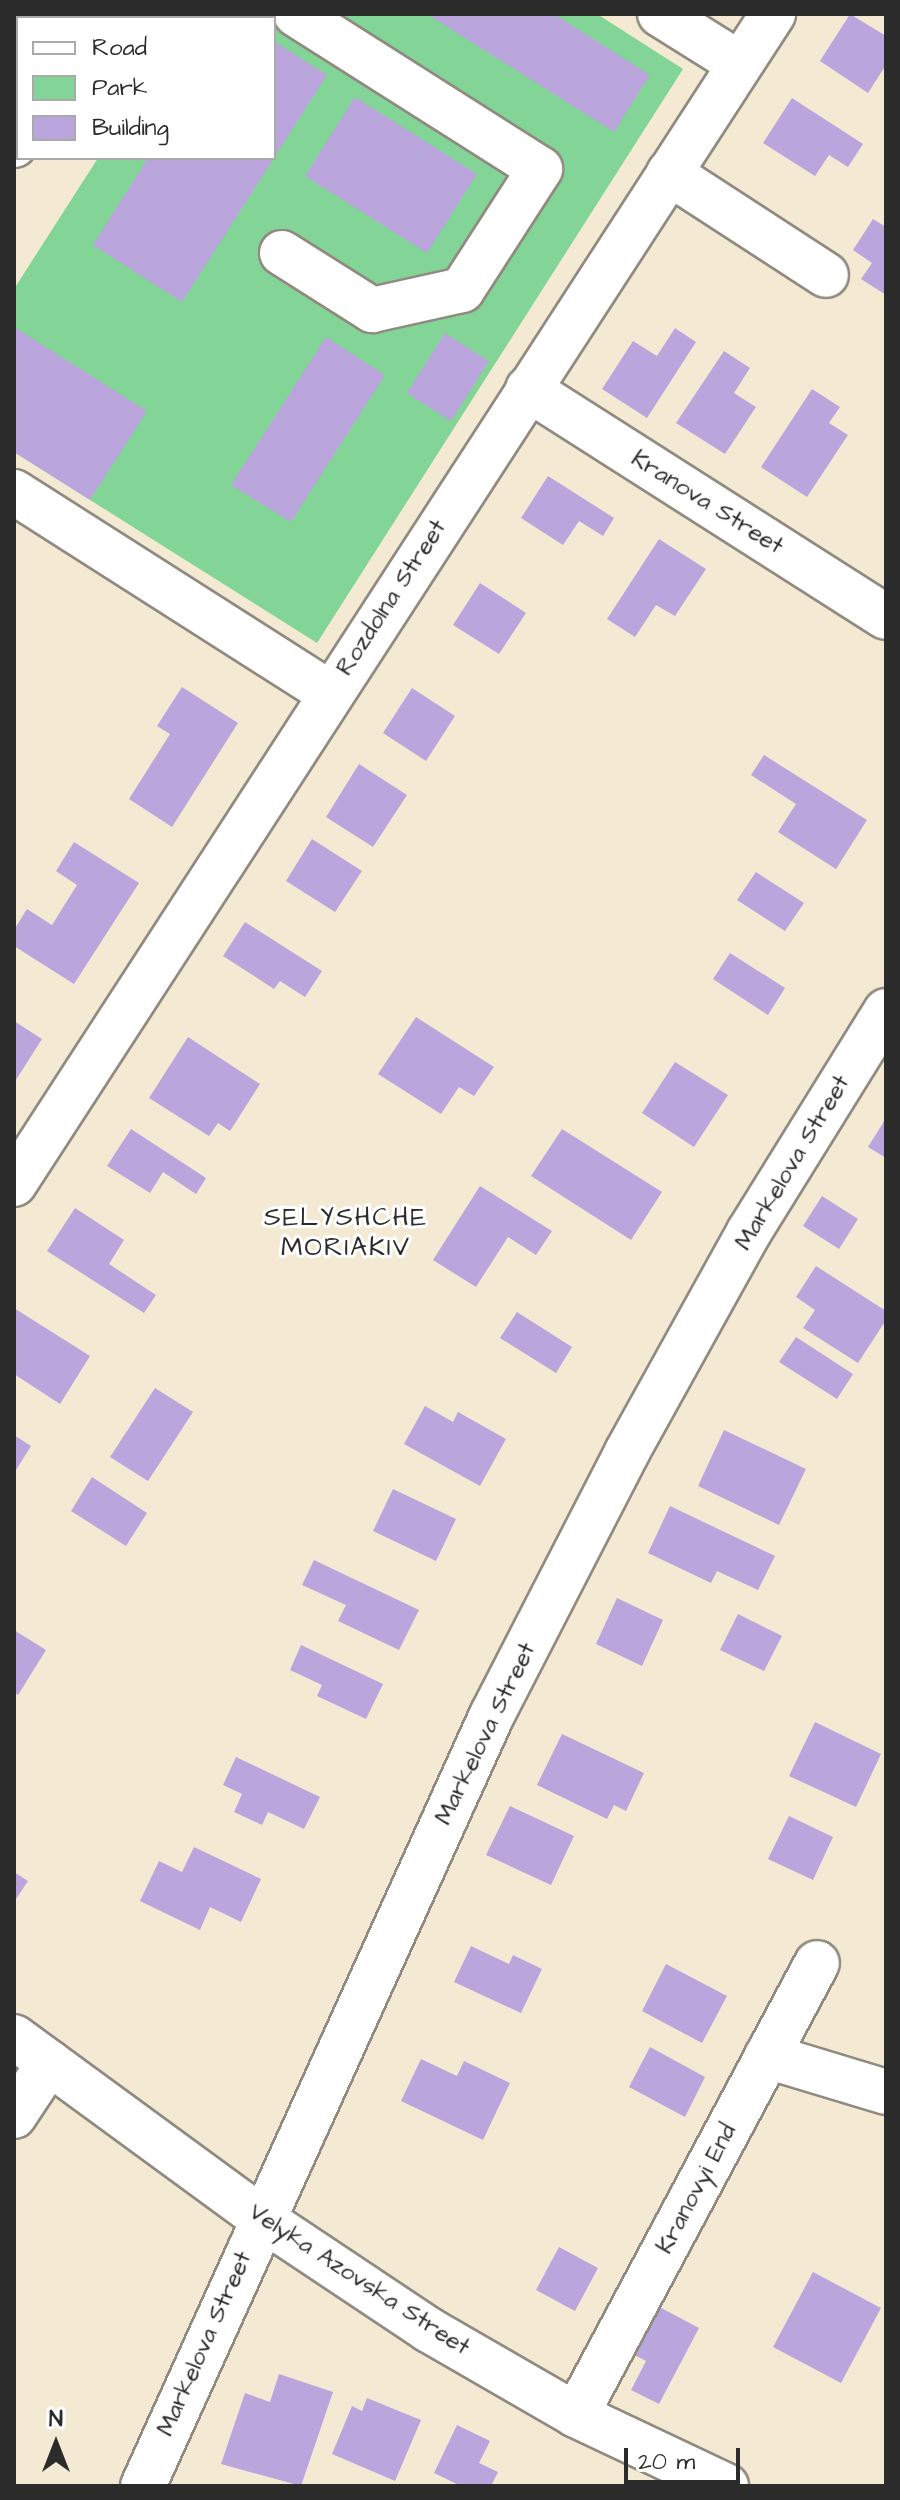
<!DOCTYPE html>
<html>
<head>
<meta charset="utf-8">
<style>
	body { margin:0 }
	#map { position:relative; width:900px; height:2500px; overflow:hidden; background:#f4ead4; font-family:"Architects Daughter",sans-serif }
	div>[style] { position:absolute }
	.green>* { inset:0; background:#82d597 }
	.building>* { inset:0; background:#bba5dd }
	.roads { filter:drop-shadow(2px 0 #908a80) drop-shadow(-2px 0 #908a80) drop-shadow(0 2px #908a80) drop-shadow(0 -2px #908a80) }
	.minor>* { height:44px; margin:-22px; padding:0 22px; transform-origin:22px; border-radius:22px; background:#fff }
	span { translate:-50% -50%; white-space:nowrap; text-align:center; line-height:1.15; -webkit-text-stroke:6px #fff; paint-order:stroke }
	.street-label { font-size:24px; color:#2b2b2b }
	.neighbourhood-label { font-size:26px; color:#2b2b2b; letter-spacing:2px }
	.frame { position:absolute; inset:0; border:16px solid #2b2b2b; pointer-events:none }
	.legend { position:absolute; left:16px; top:16px; width:260px; height:144px; box-sizing:border-box; background:#fff; border:2px solid #aaa; margin:0; padding:10px 14px; list-style:none; font-size:24px; color:#2b2b2b }
	.legend li { display:flex; align-items:center; gap:16px; height:40px }
	.legend b { width:40px; border:2px solid #aaa }
	.north { position:absolute; left:16px; top:2404px; width:80px; height:80px; -webkit-text-stroke:6px #fff; paint-order:stroke; rotate:0deg; font-size:22px; font-weight:700; line-height:32px; text-align:center; color:#2b2b2b }
	.north::after { content:''; display:block; margin:auto; width:28px; height:36px; background:#2b2b2b; clip-path:polygon(50% 0,100% 100%,50% 72%,0 100%) }
	.scale { position:absolute; left:624px; top:2448px; width:116px; height:36px; box-sizing:border-box; border:4px solid #2b2b2b; border-top:0; padding-left:10px; font-size:24px; line-height:28px; white-space:nowrap; color:#2b2b2b; -webkit-text-stroke:6px #fff; paint-order:stroke }
</style>
</head>
<body>
<div id="map">
	<div class="green">
		<i style="clip-path:polygon(189px 14px,597px 14px,683px 69px,317px 643px,14px 452px,14px 289px,98px 158px,274px 158px,274px 18px,187px 18px)"></i>
	</div>
	<div class="building">
		<i style="clip-path:polygon(427px 14px,554px 14px,650px 75px,614px 132px)"></i>
		<i style="clip-path:polygon(850px 14px,886px 36px,886px 65px,868px 93px,820px 61px)"></i>
		<i style="clip-path:polygon(274px 41px,327px 75px,182px 302px,93px 245px,148px 158px,274px 158px)"></i>
		<i style="clip-path:polygon(355px 97px,477px 174px,427px 253px,305px 176px)"></i>
		<i style="clip-path:polygon(792px 98px,863px 144px,848px 167px,829px 155px,815px 176px,763px 143px)"></i>
		<i style="clip-path:polygon(873px 219px,886px 227px,886px 295px,861px 279px,872px 263px,853px 250px)"></i>
		<i style="clip-path:polygon(14px 327px,147px 411px,90px 500px,14px 452px)"></i>
		<i style="clip-path:polygon(675px 328px,696px 342px,647px 418px,602px 389px,633px 341px,657px 356px)"></i>
		<i style="clip-path:polygon(445px 333px,489px 361px,451px 421px,407px 393px)"></i>
		<i style="clip-path:polygon(326px 337px,385px 375px,291px 522px,231px 485px)"></i>
		<i style="clip-path:polygon(724px 351px,750px 368px,734px 393px,756px 407px,725px 454px,676px 423px)"></i>
		<i style="clip-path:polygon(812px 389px,840px 407px,829px 423px,848px 435px,807px 497px,761px 467px)"></i>
		<i style="clip-path:polygon(548px 476px,614px 518px,603px 536px,579px 521px,563px 545px,521px 518px)"></i>
		<i style="clip-path:polygon(659px 539px,706px 569px,675px 616px,656px 605px,635px 637px,607px 619px)"></i>
		<i style="clip-path:polygon(480px 583px,526px 613px,499px 654px,453px 625px)"></i>
		<i style="clip-path:polygon(182px 687px,238px 723px,172px 827px,129px 799px,170px 734px,157px 726px)"></i>
		<i style="clip-path:polygon(412px 688px,455px 716px,426px 761px,383px 733px)"></i>
		<i style="clip-path:polygon(764px 755px,867px 820px,836px 869px,778px 832px,796px 804px,751px 775px)"></i>
		<i style="clip-path:polygon(359px 764px,407px 795px,373px 847px,326px 817px)"></i>
		<i style="clip-path:polygon(312px 839px,362px 871px,335px 912px,286px 881px)"></i>
		<i style="clip-path:polygon(74px 842px,139px 883px,74px 984px,14px 946px,14px 930px,27px 909px,52px 925px,77px 885px,56px 871px)"></i>
		<i style="clip-path:polygon(756px 872px,804px 903px,785px 931px,737px 900px)"></i>
		<i style="clip-path:polygon(245px 922px,322px 971px,305px 997px,280px 981px,274px 989px,223px 956px)"></i>
		<i style="clip-path:polygon(730px 953px,785px 988px,768px 1015px,713px 979px)"></i>
		<i style="clip-path:polygon(416px 1017px,494px 1067px,474px 1096px,459px 1087px,441px 1114px,378px 1074px)"></i>
		<i style="clip-path:polygon(14px 1021px,42px 1039px,14px 1083px)"></i>
		<i style="clip-path:polygon(188px 1037px,260px 1084px,230px 1131px,218px 1123px,209px 1136px,149px 1098px)"></i>
		<i style="clip-path:polygon(675px 1062px,728px 1095px,694px 1147px,642px 1113px)"></i>
		<i style="clip-path:polygon(886px 1118px,886px 1158px,868px 1147px)"></i>
		<i style="clip-path:polygon(131px 1129px,206px 1178px,196px 1194px,163px 1172px,150px 1193px,107px 1166px)"></i>
		<i style="clip-path:polygon(562px 1129px,662px 1192px,631px 1240px,531px 1176px)"></i>
		<i style="clip-path:polygon(480px 1186px,552px 1231px,536px 1255px,508px 1237px,476px 1287px,433px 1260px)"></i>
		<i style="clip-path:polygon(822px 1196px,858px 1219px,839px 1249px,803px 1226px)"></i>
		<i style="clip-path:polygon(75px 1208px,124px 1240px,109px 1264px,156px 1295px,144px 1313px,47px 1251px)"></i>
		<i style="clip-path:polygon(816px 1266px,886px 1311px,886px 1320px,858px 1363px,803px 1328px,815px 1310px,796px 1297px)"></i>
		<i style="clip-path:polygon(14px 1308px,90px 1356px,60px 1404px,14px 1374px)"></i>
		<i style="clip-path:polygon(517px 1312px,572px 1347px,556px 1373px,500px 1338px)"></i>
		<i style="clip-path:polygon(796px 1337px,853px 1374px,837px 1399px,779px 1362px)"></i>
		<i style="clip-path:polygon(155px 1388px,193px 1412px,148px 1481px,110px 1457px)"></i>
		<i style="clip-path:polygon(425px 1406px,453px 1422px,458px 1412px,506px 1439px,480px 1486px,404px 1444px)"></i>
		<i style="clip-path:polygon(724px 1430px,806px 1469px,779px 1525px,698px 1486px)"></i>
		<i style="clip-path:polygon(14px 1435px,31px 1446px,14px 1473px)"></i>
		<i style="clip-path:polygon(92px 1477px,147px 1513px,126px 1546px,71px 1511px)"></i>
		<i style="clip-path:polygon(393px 1489px,456px 1519px,436px 1561px,373px 1531px)"></i>
		<i style="clip-path:polygon(670px 1506px,775px 1556px,758px 1590px,717px 1571px,711px 1583px,648px 1553px)"></i>
		<i style="clip-path:polygon(314px 1560px,419px 1610px,399px 1650px,338px 1621px,346px 1605px,302px 1585px)"></i>
		<i style="clip-path:polygon(617px 1598px,663px 1620px,642px 1666px,596px 1644px)"></i>
		<i style="clip-path:polygon(738px 1614px,782px 1636px,764px 1671px,720px 1650px)"></i>
		<i style="clip-path:polygon(14px 1630px,46px 1650px,18px 1695px,14px 1692px)"></i>
		<i style="clip-path:polygon(301px 1645px,383px 1684px,366px 1719px,317px 1696px,322px 1685px,290px 1670px)"></i>
		<i style="clip-path:polygon(815px 1722px,881px 1754px,856px 1807px,789px 1776px)"></i>
		<i style="clip-path:polygon(562px 1734px,644px 1773px,626px 1811px,614px 1805px,607px 1819px,537px 1785px)"></i>
		<i style="clip-path:polygon(236px 1757px,320px 1797px,304px 1829px,268px 1812px,262px 1825px,234px 1812px,242px 1794px,223px 1785px)"></i>
		<i style="clip-path:polygon(510px 1806px,574px 1836px,551px 1885px,486px 1855px)"></i>
		<i style="clip-path:polygon(789px 1816px,833px 1837px,813px 1880px,768px 1859px)"></i>
		<i style="clip-path:polygon(194px 1847px,261px 1879px,241px 1922px,210px 1907px,200px 1930px,140px 1901px,159px 1861px,182px 1872px)"></i>
		<i style="clip-path:polygon(14px 1872px,28px 1881px,14px 1902px)"></i>
		<i style="clip-path:polygon(471px 1946px,509px 1964px,513px 1955px,542px 1969px,521px 2013px,454px 1982px)"></i>
		<i style="clip-path:polygon(666px 1964px,727px 1996px,702px 2043px,642px 2011px)"></i>
		<i style="clip-path:polygon(650px 2047px,705px 2077px,685px 2117px,629px 2087px)"></i>
		<i style="clip-path:polygon(421px 2059px,457px 2076px,464px 2061px,510px 2083px,483px 2140px,401px 2101px)"></i>
		<i style="clip-path:polygon(559px 2247px,598px 2268px,575px 2311px,536px 2290px)"></i>
		<i style="clip-path:polygon(813px 2272px,881px 2308px,841px 2383px,773px 2347px)"></i>
		<i style="clip-path:polygon(650px 2302px,699px 2328px,659px 2404px,631px 2390px,646px 2361px,625px 2350px)"></i>
		<i style="clip-path:polygon(279px 2374px,333px 2392px,301px 2486px,221px 2464px,245px 2393px,270px 2402px)"></i>
		<i style="clip-path:polygon(367px 2398px,421px 2420px,395px 2481px,332px 2454px,352px 2406px,362px 2411px)"></i>
		<i style="clip-path:polygon(457px 2425px,490px 2441px,479px 2463px,498px 2472px,491px 2486px,461px 2486px,434px 2473px)"></i>
	</div>
	<div class="roads">
		<div class="minor">
			<i style="left:660px;top:14px;width:94px;rotate:32deg"></i>
			<i style="left:94px;top:18px;width:5px;rotate:-53deg"></i>
			<i style="left:14px;top:65px;width:5px;rotate:37deg"></i>
			<i style="left:14px;top:145px;width:8px;rotate:-60deg"></i>
			<i style="left:669px;top:173px;width:187px;rotate:33deg"></i>
			<i style="left:282px;top:253px;width:107px;rotate:32.3deg"></i>
			<i style="left:372px;top:310px;width:92px;rotate:-12.5deg"></i>
			<i style="left:462px;top:290px;width:144px;rotate:-57.2deg"></i>
			<i style="left:540px;top:169px;width:289px;rotate:-147.6deg"></i>
			<i style="left:528px;top:389px;width:424px;rotate:32.5deg"></i>
			<i style="left:14px;top:492px;width:375px;rotate:32.5deg"></i>
			<i style="left:14px;top:1184px;width:1395px;rotate:-57.03deg"></i>
			<i style="left:14px;top:2037px;width:306px;rotate:36.2deg"></i>
			<i style="left:261px;top:2218px;width:202px;rotate:33.7deg"></i>
			<i style="left:429px;top:2330px;width:170px;rotate:30deg"></i>
			<i style="left:576px;top:2415px;width:166px;rotate:25.3deg"></i>
			<i style="left:767px;top:2056px;width:124px;rotate:16.8deg"></i>
			<i style="left:14px;top:2116px;width:64px;rotate:-56.6deg"></i>
			<i style="left:576px;top:2415px;width:512px;rotate:-61.93deg"></i>
			<i style="left:143px;top:2486px;width:846px;rotate:-65.65deg"></i>
			<i style="left:492px;top:1715px;width:296px;rotate:-62.8deg"></i>
			<i style="left:627px;top:1452px;width:252px;rotate:-61deg"></i>
			<i style="left:749px;top:1232px;width:260px;rotate:-58.2deg"></i>
		</div>
	</div>
	<div class="street-label">
		<span style="left:707px;top:503px;rotate:32deg">Kranova Street</span>
		<span style="left:392px;top:598px;rotate:-57deg">Rozdolna Street</span>
		<span style="left:793px;top:1163px;rotate:-59deg">Markelova Street</span>
		<span style="left:486px;top:1734px;rotate:-64deg">Markelova Street</span>
		<span style="left:697px;top:2189px;rotate:-62deg">Kranovyi End</span>
		<span style="left:359px;top:2280px;rotate:33deg">Velyka Azovska Street</span>
		<span style="left:205px;top:2344px;rotate:-66deg">Markelova Street</span>
	</div>
	<div class="neighbourhood-label">
		<span style="left:346px;top:1233px">SELYSHCHE<br>MORIAKIV</span>
	</div>
	<div class="frame"></div>
	<ul class="legend">
	<li><b style="height:10px;background:#fff"></b>Road</li>
	<li><b style="height:22px;background:#82d597"></b>Park</li>
	<li><b style="height:22px;background:#bba5dd"></b>Building</li>
	</ul>
	<div class="north">N</div>
	<div class="scale">20 m</div>
</div>
</body>
</html>
